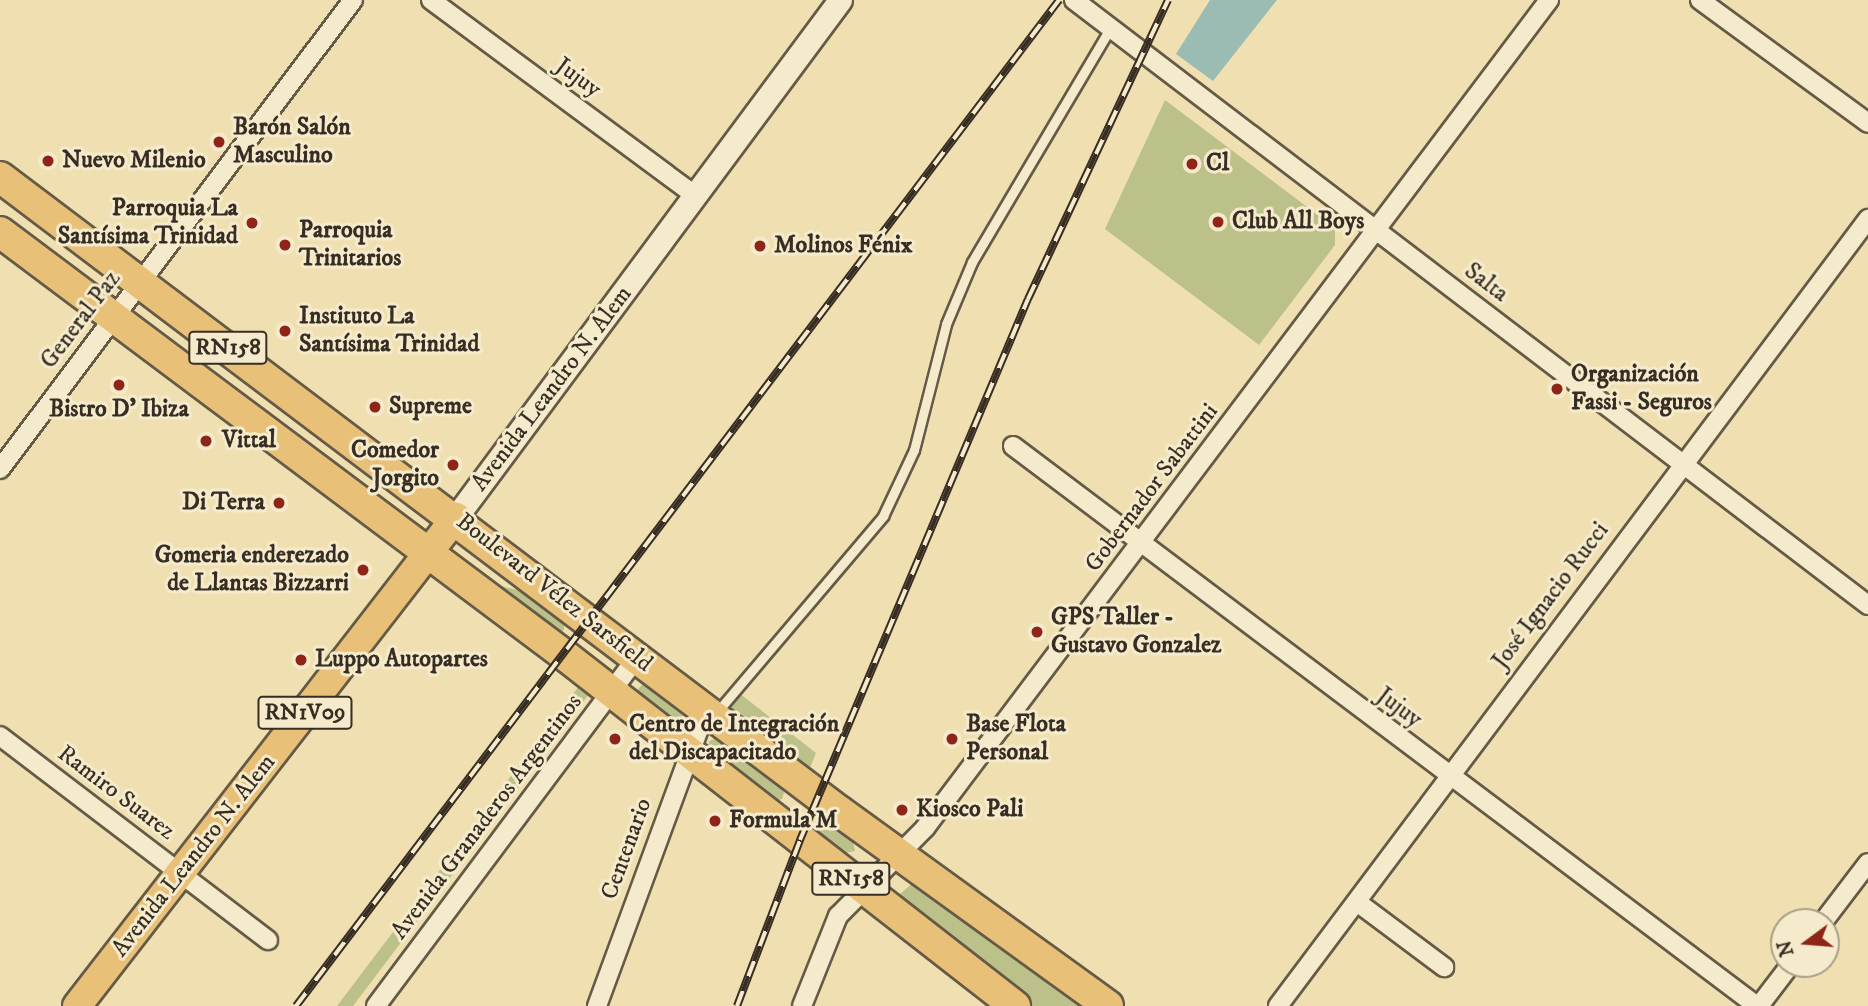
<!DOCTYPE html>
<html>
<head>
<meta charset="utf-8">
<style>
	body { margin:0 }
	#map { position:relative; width:1868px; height:1006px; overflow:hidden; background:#f0e0b1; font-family:"IM FELL DW Pica",serif }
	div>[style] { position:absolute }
	.green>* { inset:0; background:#bcc189 }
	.water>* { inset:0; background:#9bbcb2 }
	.roads { filter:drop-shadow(2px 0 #655a46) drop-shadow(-2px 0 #655a46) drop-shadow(0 2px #655a46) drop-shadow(0 -2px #655a46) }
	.service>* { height:9px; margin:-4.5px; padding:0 4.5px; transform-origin:4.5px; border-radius:4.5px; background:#f5ebcc }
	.minor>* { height:18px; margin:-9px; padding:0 9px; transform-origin:9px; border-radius:9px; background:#f5ebcc }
	.tertiary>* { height:23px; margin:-11.5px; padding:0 11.5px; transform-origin:11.5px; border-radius:11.5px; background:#f5ebcc }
	.primary>* { height:28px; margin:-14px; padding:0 14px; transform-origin:14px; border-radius:14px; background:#e8c078 }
	.trunk>* { height:30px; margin:-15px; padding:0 15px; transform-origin:15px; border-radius:15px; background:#e8c078 }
	.rail>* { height:8px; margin-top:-4px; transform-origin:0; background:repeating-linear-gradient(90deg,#f5ebcc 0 16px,#372d23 0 32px); box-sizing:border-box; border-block:2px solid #372d23 }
	.dots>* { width:19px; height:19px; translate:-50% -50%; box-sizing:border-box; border:4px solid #f5ebcc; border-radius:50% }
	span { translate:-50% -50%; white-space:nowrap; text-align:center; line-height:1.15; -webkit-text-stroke:6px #f5ebcc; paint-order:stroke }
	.shield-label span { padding:2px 5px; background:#f5ebcc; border:2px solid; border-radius:5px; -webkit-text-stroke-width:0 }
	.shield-label { font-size:23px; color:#372d23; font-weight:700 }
	.street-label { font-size:24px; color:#372d23 }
	.poi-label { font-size:24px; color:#372d23; font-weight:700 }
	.left { translate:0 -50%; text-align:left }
	.right { translate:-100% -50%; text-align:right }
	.north { position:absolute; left:1770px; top:908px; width:70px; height:70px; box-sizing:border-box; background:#f5ebcc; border:2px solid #a99f88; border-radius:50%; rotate:254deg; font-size:19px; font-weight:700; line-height:28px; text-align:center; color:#372d23 }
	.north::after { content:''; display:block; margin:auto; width:24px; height:32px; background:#8f2418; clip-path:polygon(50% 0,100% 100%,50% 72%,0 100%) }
</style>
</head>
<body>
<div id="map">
	<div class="green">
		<i style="clip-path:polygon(1165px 100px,1335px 228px,1335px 245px,1259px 345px,1105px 229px)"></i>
		<i style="clip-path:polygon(496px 585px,527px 592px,564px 620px,564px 630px,558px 633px)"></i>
		<i style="clip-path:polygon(582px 682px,589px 694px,353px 1006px,337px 1006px)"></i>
		<i style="clip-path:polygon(645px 682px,684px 712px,681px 724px,635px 692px)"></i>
		<i style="clip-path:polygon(739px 693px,816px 753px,807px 775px,729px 713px)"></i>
		<i style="clip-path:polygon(717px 738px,785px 789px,782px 799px,776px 801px,708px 750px,709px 741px)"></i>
		<i style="clip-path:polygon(818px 819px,853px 842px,855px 851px,845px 853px,816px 831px)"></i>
		<i style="clip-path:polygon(915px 881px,1088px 1006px,1031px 1006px,906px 911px,900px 894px)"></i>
	</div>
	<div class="water">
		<i style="clip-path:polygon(1210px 0,1277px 0,1213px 81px,1176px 54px)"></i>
	</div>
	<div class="roads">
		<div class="service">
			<i style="left:717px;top:712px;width:257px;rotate:-49.7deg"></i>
			<i style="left:883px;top:516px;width:73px;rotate:-64.8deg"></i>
			<i style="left:914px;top:450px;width:130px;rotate:-75.7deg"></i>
			<i style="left:946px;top:324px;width:67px;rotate:-67.2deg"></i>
			<i style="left:972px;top:262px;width:273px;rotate:-59.4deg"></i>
		</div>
		<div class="minor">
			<i style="left:431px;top:0;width:330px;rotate:36.5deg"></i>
			<i style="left:1074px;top:0;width:998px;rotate:37.31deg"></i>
			<i style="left:1700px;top:0;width:208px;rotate:36.2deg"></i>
			<i style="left:1013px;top:446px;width:931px;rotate:36.97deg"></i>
			<i style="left:0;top:469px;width:587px;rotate:-53.03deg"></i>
			<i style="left:0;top:736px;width:337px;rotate:37.3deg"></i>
			<i style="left:1357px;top:902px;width:109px;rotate:36.8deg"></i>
			<i style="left:1823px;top:922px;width:74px;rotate:-52.7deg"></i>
			<i style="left:376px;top:1006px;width:436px;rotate:-53.2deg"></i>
			<i style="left:597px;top:1006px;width:315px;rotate:-69.8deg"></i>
			<i style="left:802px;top:1006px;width:97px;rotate:-68.2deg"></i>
			<i style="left:838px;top:916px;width:124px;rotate:-45.3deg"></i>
			<i style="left:925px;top:828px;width:1037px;rotate:-53deg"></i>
			<i style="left:1278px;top:1006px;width:984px;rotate:-53.14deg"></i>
			<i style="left:1759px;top:1006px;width:53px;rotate:-52.7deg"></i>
		</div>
		<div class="tertiary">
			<i style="left:456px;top:517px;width:644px;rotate:-53.4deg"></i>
		</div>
		<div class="primary">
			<i style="left:77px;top:1006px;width:619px;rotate:-52.22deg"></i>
		</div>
		<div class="trunk">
			<i style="left:0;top:177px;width:1052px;rotate:37.08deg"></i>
			<i style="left:839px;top:811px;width:332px;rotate:35.9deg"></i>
			<i style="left:0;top:232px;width:704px;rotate:36.85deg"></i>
			<i style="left:563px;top:654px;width:573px;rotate:37.91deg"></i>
		</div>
	</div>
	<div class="rail">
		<i style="left:296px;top:1006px;width:1263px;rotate:-52.82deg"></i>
		<i style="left:737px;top:1006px;width:178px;rotate:-69.2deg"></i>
		<i style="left:800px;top:840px;width:587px;rotate:-67.15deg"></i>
		<i style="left:1028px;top:299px;width:330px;rotate:-64.9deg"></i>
	</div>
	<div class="dots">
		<i style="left:219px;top:142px;background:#8f2418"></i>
		<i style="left:48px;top:161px;background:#8f2418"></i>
		<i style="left:1192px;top:164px;background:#8f2418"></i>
		<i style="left:1218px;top:222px;background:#8f2418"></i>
		<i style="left:252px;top:223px;background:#8f2418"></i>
		<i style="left:285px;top:245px;background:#8f2418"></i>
		<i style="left:760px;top:246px;background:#8f2418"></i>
		<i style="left:285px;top:331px;background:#8f2418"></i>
		<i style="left:119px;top:385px;background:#8f2418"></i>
		<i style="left:1557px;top:389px;background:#8f2418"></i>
		<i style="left:375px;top:407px;background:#8f2418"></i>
		<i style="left:206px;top:441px;background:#8f2418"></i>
		<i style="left:453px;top:465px;background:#8f2418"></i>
		<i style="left:279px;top:503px;background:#8f2418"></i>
		<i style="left:363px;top:570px;background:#8f2418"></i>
		<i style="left:1037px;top:632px;background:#8f2418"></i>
		<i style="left:301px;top:660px;background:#8f2418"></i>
		<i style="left:615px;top:739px;background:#8f2418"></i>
		<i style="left:952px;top:739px;background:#8f2418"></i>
		<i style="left:902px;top:810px;background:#8f2418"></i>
		<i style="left:715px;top:821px;background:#8f2418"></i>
	</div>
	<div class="shield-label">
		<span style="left:228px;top:348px">RN158</span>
		<span style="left:305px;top:713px">RN1V09</span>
		<span style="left:851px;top:879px">RN158</span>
	</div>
	<div class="street-label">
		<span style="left:578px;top:78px;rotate:36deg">Jujuy</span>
		<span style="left:1486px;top:283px;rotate:37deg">Salta</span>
		<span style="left:81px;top:320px;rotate:-53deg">General Paz</span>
		<span style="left:552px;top:389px;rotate:-53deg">Avenida Leandro N. Alem</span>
		<span style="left:1152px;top:488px;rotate:-53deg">Gobernador Sabattini</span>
		<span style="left:554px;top:593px;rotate:38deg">Boulevard Vélez Sarsfield</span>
		<span style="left:1551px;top:596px;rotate:-53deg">José Ignacio Rucci</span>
		<span style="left:1399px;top:708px;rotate:37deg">Jujuy</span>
		<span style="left:116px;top:793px;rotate:37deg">Ramiro Suarez</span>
		<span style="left:487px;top:817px;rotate:-53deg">Avenida Granaderos Argentinos</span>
		<span style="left:627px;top:849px;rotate:-70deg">Centenario</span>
		<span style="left:194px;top:856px;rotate:-52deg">Avenida Leandro N. Alem</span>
	</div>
	<div class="poi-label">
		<span class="left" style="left:233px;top:142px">Barón Salón<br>Masculino</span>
		<span class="left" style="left:62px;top:161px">Nuevo Milenio</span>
		<span class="left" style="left:1206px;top:164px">Cl</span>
		<span class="right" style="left:238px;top:223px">Parroquia La<br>Santísima Trinidad</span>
		<span class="left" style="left:1232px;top:222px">Club All Boys</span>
		<span class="left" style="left:299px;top:245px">Parroquia<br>Trinitarios</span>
		<span class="left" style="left:774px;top:246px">Molinos Fénix</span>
		<span class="left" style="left:299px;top:331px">Instituto La<br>Santísima Trinidad</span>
		<span class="left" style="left:1571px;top:389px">Organización<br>Fassi - Seguros</span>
		<span class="left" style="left:389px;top:407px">Supreme</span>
		<span style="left:119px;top:410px">Bistro D' Ibiza</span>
		<span class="left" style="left:222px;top:441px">Vittal</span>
		<span class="right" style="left:439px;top:465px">Comedor<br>Jorgito</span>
		<span class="right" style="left:265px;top:503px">Di Terra</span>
		<span class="right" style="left:349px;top:570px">Gomeria enderezado<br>de Llantas Bizzarri</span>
		<span class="left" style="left:1051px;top:632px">GPS Taller -<br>Gustavo Gonzalez</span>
		<span class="left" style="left:315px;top:660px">Luppo Autopartes</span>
		<span class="left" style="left:629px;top:739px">Centro de Integración<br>del Discapacitado</span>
		<span class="left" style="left:966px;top:739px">Base Flota<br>Personal</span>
		<span class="left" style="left:916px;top:810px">Kiosco Pali</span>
		<span class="left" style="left:729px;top:821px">Formula M</span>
	</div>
	<div class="north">N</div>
</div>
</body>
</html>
